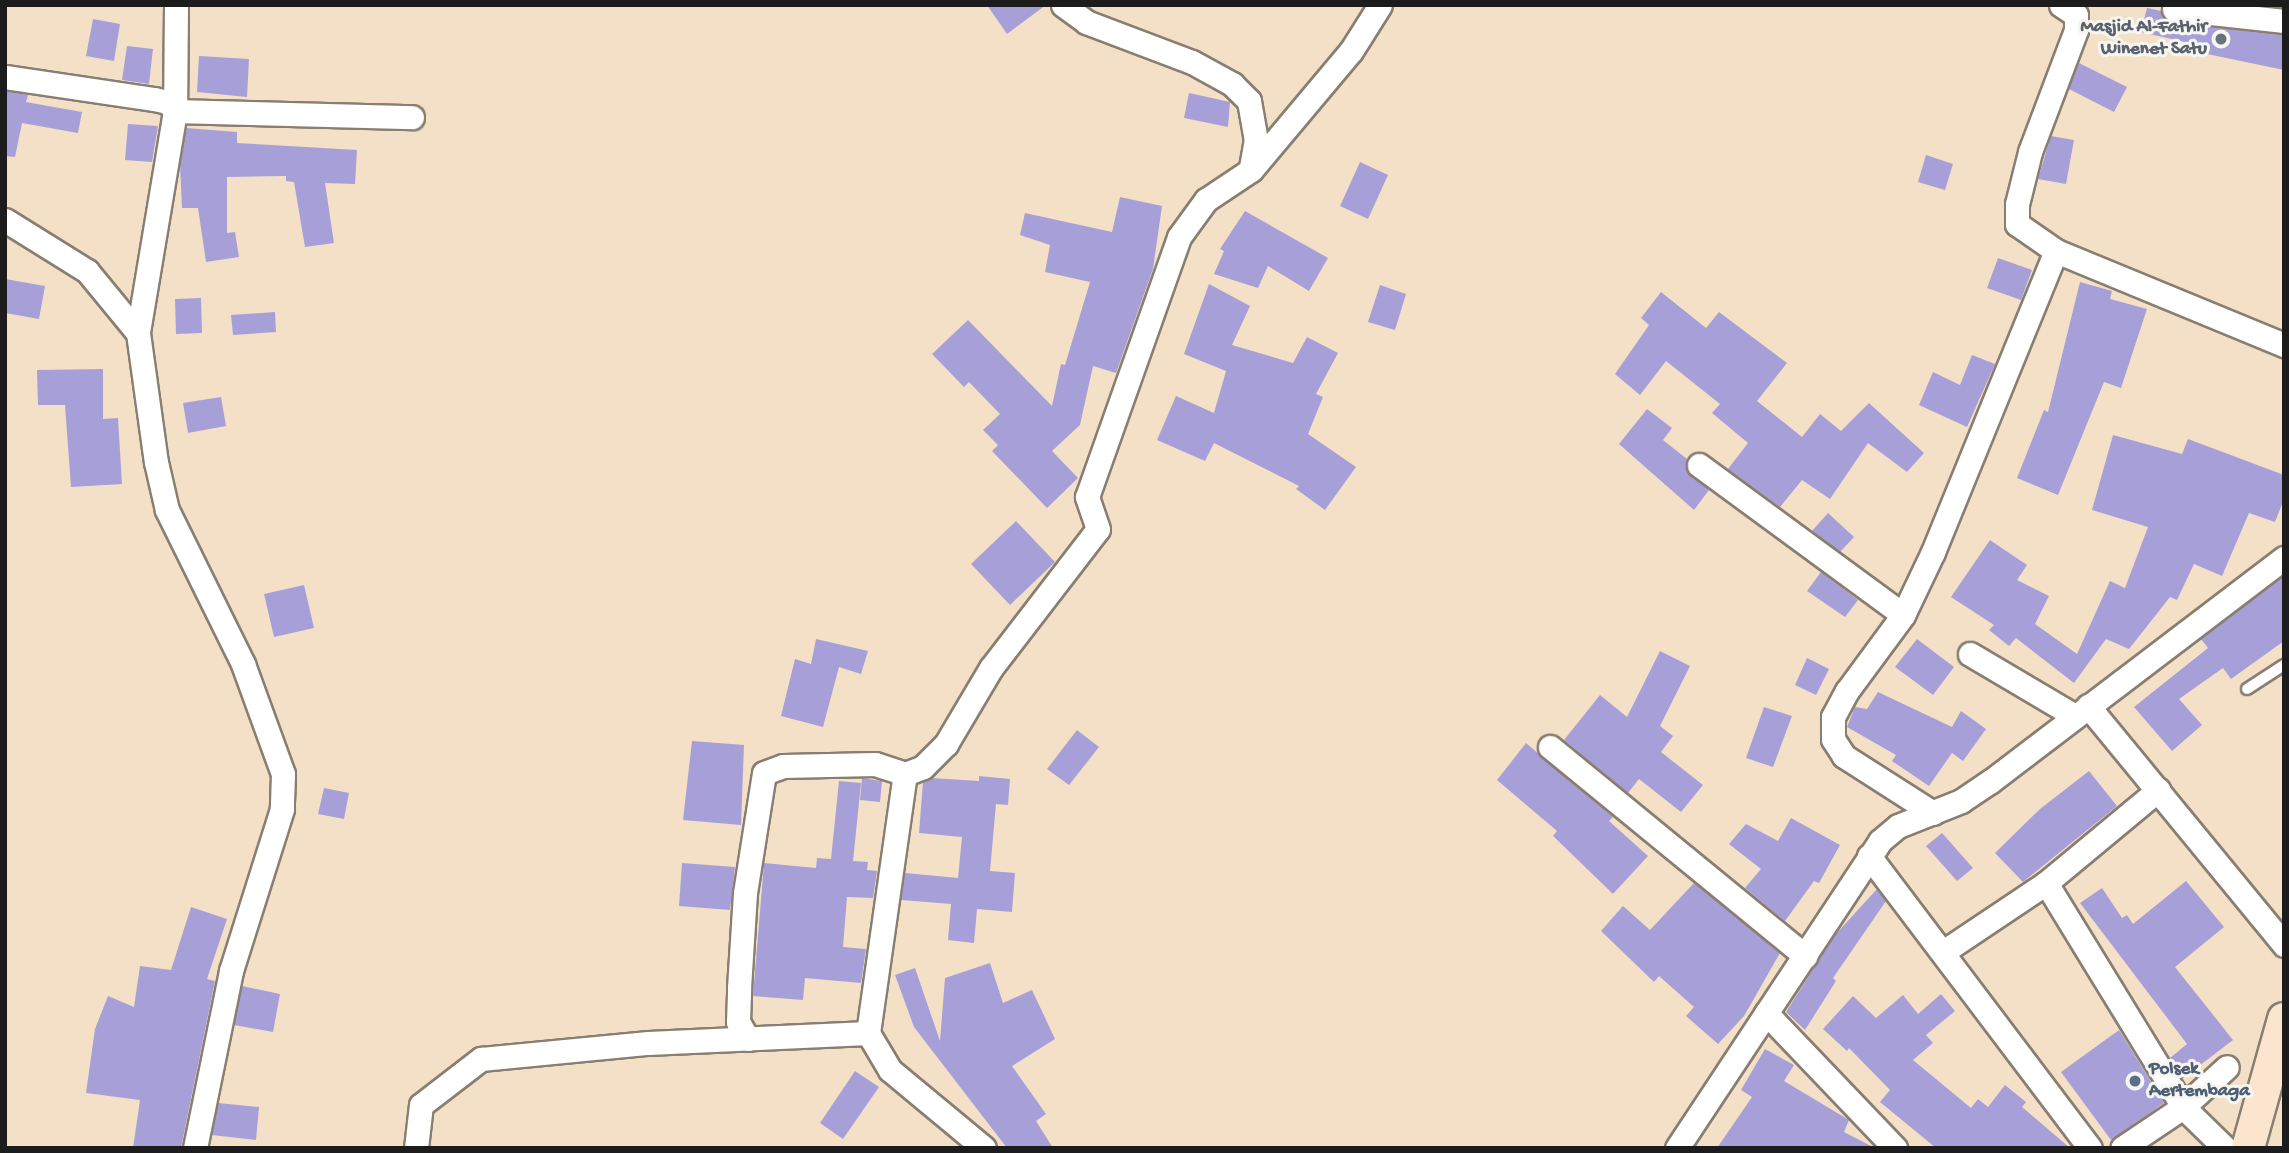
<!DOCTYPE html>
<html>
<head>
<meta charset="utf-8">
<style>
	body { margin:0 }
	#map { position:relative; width:2289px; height:1153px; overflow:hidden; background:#f3e0c6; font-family:"Gochi Hand",sans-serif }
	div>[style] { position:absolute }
	.building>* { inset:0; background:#a7a0d8 }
	.roads { filter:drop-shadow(2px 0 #887e71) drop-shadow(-2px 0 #887e71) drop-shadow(0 2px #887e71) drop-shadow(0 -2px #887e71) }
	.lane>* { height:10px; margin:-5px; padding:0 5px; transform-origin:5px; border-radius:5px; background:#fff }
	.street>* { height:23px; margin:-11.5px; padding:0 11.5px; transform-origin:11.5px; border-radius:11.5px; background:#fff }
	.secondary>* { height:32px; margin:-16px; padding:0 16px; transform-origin:16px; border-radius:16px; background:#fce5cf }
	.dots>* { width:19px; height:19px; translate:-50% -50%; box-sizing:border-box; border:4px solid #f6f6f2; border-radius:50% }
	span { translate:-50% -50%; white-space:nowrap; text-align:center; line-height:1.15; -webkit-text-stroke:6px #f6f6f2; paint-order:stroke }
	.worship-label { font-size:19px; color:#5b616d; font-weight:700 }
	.right { translate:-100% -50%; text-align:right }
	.service-label { font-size:19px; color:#4e5e75; font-weight:700 }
	.left { translate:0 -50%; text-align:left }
	.frame { position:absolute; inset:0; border:7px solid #1c1c1c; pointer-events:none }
</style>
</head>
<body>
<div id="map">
	<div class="building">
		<i style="clip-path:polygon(987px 5px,1046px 5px,1007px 34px)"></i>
		<i style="clip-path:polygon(2147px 8px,2161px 11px,2172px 23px,2284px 35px,2284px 70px,2188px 50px,2189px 43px,2141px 32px)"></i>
		<i style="clip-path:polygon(93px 19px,120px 24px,114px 61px,86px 56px)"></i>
		<i style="clip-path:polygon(127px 46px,153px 49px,149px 84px,122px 80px)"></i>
		<i style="clip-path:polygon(199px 56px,249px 59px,247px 97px,197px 92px)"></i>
		<i style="clip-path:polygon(2079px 63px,2127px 87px,2114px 112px,2069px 89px)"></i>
		<i style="clip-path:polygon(5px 91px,28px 95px,26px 102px,82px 112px,78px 133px,22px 123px,15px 157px,5px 156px)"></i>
		<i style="clip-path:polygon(1189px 93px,1230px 102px,1228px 127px,1184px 118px)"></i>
		<i style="clip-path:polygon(128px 124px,158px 126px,152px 162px,125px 160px)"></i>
		<i style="clip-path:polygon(186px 128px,237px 132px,237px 143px,357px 150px,355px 184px,325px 183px,334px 243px,305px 247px,294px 182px,286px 181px,286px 176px,227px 177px,227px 233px,235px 232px,239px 257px,206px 262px,198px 208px,182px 208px,180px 164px)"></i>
		<i style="clip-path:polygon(2051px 136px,2074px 140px,2066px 184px,2038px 179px)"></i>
		<i style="clip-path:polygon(1926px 155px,1953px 164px,1945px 190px,1918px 182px)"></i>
		<i style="clip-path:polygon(1360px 162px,1388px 175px,1368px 219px,1340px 206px)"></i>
		<i style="clip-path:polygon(1120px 197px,1162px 206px,1153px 269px,1116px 373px,1093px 366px,1080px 425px,1052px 451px,1078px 478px,1047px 508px,992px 451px,998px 445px,983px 430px,1000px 414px,969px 382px,964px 387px,932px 354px,968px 320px,1052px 406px,1061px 364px,1065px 365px,1090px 282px,1045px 272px,1050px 245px,1020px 235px,1025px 213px,1112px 232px)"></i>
		<i style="clip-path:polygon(1245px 211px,1328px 258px,1309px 291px,1268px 266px,1258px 288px,1214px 274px,1224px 251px,1220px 249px)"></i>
		<i style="clip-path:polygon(1998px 258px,2032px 270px,2021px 300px,1987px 288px)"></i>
		<i style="clip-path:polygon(5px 279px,45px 286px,39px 319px,5px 313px)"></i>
		<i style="clip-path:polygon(2080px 282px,2112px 291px,2110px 299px,2147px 309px,2121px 388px,2104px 382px,2058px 495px,2017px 478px,2044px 410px,2048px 412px)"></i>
		<i style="clip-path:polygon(1209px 284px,1250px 306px,1232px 345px,1293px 363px,1307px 337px,1338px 353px,1316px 394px,1323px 397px,1308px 434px,1356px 467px,1325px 510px,1296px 489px,1299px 486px,1214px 443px,1205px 461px,1157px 440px,1176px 396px,1214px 413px,1226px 371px,1184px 354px)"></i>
		<i style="clip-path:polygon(1380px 285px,1406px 294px,1395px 330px,1368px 322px)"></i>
		<i style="clip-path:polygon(1661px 292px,1706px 328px,1719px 312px,1787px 363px,1757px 401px,1802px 437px,1820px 414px,1841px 431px,1869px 403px,1924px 453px,1907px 472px,1868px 443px,1830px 499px,1802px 480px,1780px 507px,1728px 469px,1748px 443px,1712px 413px,1720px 404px,1666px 361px,1640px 395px,1615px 374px,1649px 325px,1641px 318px)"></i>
		<i style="clip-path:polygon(201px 298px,202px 333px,176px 334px,175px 299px)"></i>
		<i style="clip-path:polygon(275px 312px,276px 332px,233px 335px,231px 315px)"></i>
		<i style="clip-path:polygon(1972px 355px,1995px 364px,1967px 427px,1919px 405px,1933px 372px,1960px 385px)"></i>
		<i style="clip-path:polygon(103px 369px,103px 419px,118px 418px,122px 484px,71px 487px,65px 405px,38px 405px,37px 370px)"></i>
		<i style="clip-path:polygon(221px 397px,226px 426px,188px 433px,183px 403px)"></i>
		<i style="clip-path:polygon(1647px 409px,1672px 428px,1663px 440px,1687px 459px,1687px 471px,1709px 490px,1694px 510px,1619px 444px)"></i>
		<i style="clip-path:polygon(2113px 435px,2182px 454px,2188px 439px,2284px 475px,2284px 499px,2275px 522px,2249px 513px,2222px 576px,2194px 564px,2177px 600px,2170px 597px,2129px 649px,2106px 639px,2074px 683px,2016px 638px,2009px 646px,1989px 630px,1994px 625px,1951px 597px,1990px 540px,2027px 565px,2017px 580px,2049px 596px,2035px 624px,2077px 654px,2110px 581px,2125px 588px,2148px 527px,2092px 510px)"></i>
		<i style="clip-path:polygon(1828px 513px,1854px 537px,1840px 552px,1812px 531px)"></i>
		<i style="clip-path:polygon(1016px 521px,1055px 562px,1010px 605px,971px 564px)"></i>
		<i style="clip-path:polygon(1821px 572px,1858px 600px,1845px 617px,1807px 591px)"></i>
		<i style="clip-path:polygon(2284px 576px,2284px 641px,2231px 679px,2223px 668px,2179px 699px,2202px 725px,2172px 751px,2134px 707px,2208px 648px,2201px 639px)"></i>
		<i style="clip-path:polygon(304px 585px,314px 628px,274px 637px,264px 594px)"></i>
		<i style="clip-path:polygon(816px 639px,868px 651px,861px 674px,839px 667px,823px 727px,781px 716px,795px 659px,811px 664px)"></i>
		<i style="clip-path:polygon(1917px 639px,1954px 667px,1933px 695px,1895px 667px)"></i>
		<i style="clip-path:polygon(1660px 651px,1690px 666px,1660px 726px,1673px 736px,1661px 752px,1703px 785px,1681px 812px,1639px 779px,1628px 793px,1564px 740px,1600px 695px,1627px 717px)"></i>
		<i style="clip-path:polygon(1807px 658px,1829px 669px,1816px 695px,1795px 685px)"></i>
		<i style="clip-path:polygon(1878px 692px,1952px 727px,1961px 711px,1986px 729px,1963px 761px,1952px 753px,1929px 786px,1892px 761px,1896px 755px,1847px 727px,1855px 707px,1867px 709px)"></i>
		<i style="clip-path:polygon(1764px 707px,1792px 716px,1773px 767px,1746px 758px)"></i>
		<i style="clip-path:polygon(1077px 730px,1099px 747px,1069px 785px,1047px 769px)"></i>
		<i style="clip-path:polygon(692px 741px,744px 745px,741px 825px,683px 820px)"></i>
		<i style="clip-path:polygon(1526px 743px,1613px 817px,1609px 821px,1648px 856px,1613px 894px,1553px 836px,1557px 831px,1497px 780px)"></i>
		<i style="clip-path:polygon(2089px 771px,2117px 806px,2023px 882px,1995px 853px,2040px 809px)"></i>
		<i style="clip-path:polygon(979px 776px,1010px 779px,1008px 805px,996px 804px,990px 871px,1015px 873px,1012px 912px,977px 909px,974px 943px,948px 940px,951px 904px,901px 900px,905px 873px,958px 878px,962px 837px,919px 833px,923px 782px,932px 778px,979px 781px)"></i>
		<i style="clip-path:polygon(862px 778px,882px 781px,880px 802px,860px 800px)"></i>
		<i style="clip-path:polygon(839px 781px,861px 783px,853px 861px,868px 862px,867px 870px,877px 871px,873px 898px,847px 897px,843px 947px,866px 949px,861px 983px,805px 978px,803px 1000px,753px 996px,764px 863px,816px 868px,817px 858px,831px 859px)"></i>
		<i style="clip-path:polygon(324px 788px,349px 793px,344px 819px,318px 814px)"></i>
		<i style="clip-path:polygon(1791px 818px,1840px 845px,1819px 883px,1814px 881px,1785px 921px,1745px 888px,1761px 869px,1729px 844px,1746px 824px,1778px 841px)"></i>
		<i style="clip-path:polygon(1942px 833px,1973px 868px,1957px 881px,1926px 846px)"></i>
		<i style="clip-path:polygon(682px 863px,735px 867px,730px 910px,679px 906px)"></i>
		<i style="clip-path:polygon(2186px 881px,2224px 927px,2175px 967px,2233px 1040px,2182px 1079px,2170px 1058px,2187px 1044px,2080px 903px,2102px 888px,2122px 918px,2127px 915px,2133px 924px)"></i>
		<i style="clip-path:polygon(1694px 883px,1780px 953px,1744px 1016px,1718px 1044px,1686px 1016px,1694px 1007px,1659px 976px,1654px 982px,1601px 931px,1623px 906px,1650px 930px)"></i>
		<i style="clip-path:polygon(1877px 889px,1886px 901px,1833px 978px,1836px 981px,1805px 1030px,1786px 1012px,1835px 935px)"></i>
		<i style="clip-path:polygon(191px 907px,227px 919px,207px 979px,215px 981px,181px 1148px,133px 1148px,140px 1100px,86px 1093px,95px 1029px,108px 996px,134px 1007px,140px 966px,171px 970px)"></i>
		<i style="clip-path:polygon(990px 963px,1003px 1003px,1032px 990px,1055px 1039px,1012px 1066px,1046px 1114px,1036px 1121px,1053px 1148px,1007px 1148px,914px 1027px,895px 975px,915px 968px,940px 1041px,945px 978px)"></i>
		<i style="clip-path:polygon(242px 986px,280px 994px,273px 1032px,234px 1025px)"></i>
		<i style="clip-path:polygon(1941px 994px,1955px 1011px,1926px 1035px,1933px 1043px,1913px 1060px,1971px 1108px,1978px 1099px,1988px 1107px,2005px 1085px,2026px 1102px,2022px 1107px,2070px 1148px,1936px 1148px,1880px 1102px,1890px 1090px,1849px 1048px,1847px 1051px,1823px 1029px,1853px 996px,1876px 1018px,1903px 995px,1918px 1014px)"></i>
		<i style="clip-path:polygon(2119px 1030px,2164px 1103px,2111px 1140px,2061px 1072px)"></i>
		<i style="clip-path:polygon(1765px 1049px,1794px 1065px,1784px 1081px,1849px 1120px,1844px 1132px,1875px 1148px,1717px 1148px,1752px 1097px,1741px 1090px)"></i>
		<i style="clip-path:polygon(855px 1071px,879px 1087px,843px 1139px,820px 1123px)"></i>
		<i style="clip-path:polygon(218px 1103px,259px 1107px,256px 1140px,212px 1135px)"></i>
	</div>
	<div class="roads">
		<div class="lane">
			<i style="left:2247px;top:689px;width:44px;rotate:-33deg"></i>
		</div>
		<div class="street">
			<i style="left:176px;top:5px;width:106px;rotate:90.5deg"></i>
			<i style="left:175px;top:111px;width:237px;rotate:1.5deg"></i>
			<i style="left:1063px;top:5px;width:29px;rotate:36deg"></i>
			<i style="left:1086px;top:22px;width:113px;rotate:20.7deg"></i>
			<i style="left:1192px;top:62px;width:46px;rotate:28.8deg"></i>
			<i style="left:1232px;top:84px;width:24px;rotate:45deg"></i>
			<i style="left:1249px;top:101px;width:39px;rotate:80deg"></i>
			<i style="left:1256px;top:139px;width:28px;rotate:100deg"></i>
			<i style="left:2061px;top:5px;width:18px;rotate:34deg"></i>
			<i style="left:2076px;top:15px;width:15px;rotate:90deg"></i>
			<i style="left:2076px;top:30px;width:130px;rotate:110.7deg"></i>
			<i style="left:2030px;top:152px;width:54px;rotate:104deg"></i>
			<i style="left:2017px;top:204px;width:20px;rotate:90deg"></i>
			<i style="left:2017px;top:224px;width:47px;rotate:34.7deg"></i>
			<i style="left:2056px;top:251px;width:247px;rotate:22.4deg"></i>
			<i style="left:2174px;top:9px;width:111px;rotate:6.2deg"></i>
			<i style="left:5px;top:77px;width:151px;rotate:8.4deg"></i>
			<i style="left:154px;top:99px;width:14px;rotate:12deg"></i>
			<i style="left:168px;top:102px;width:11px;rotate:52deg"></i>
			<i style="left:175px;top:111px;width:225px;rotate:99.5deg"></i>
			<i style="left:138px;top:333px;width:130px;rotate:82.1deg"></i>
			<i style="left:156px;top:462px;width:49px;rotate:77.1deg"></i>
			<i style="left:167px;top:510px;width:172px;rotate:63.7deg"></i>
			<i style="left:243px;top:664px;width:117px;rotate:70deg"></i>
			<i style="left:283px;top:774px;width:35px;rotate:92deg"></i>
			<i style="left:282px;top:809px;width:170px;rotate:107.5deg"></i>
			<i style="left:231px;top:971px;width:181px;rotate:101.5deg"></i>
			<i style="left:5px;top:220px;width:97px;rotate:31.9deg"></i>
			<i style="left:87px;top:271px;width:80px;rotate:50.6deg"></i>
			<i style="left:1699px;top:465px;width:253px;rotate:36.3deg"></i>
			<i style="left:1970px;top:654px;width:122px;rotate:30.6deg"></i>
			<i style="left:2088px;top:706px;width:309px;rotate:50.6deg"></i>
			<i style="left:1550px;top:747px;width:330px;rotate:39.3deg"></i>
			<i style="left:1933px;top:813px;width:106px;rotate:-147.4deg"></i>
			<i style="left:1844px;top:756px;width:20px;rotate:-123deg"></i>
			<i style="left:1833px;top:739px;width:22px;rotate:-90deg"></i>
			<i style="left:1833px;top:717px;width:30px;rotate:-62deg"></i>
			<i style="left:1847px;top:691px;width:94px;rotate:-53.6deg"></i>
			<i style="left:1903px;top:615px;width:70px;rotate:-64.5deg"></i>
			<i style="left:1933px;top:552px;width:325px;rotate:-67.8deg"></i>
			<i style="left:1869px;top:856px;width:366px;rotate:52.9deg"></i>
			<i style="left:2046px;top:883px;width:263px;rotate:58.5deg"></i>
			<i style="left:2183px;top:1107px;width:73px;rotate:146.1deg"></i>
			<i style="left:1943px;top:952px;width:124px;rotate:-33.8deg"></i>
			<i style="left:2046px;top:883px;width:146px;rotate:-39.7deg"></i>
			<i style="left:1766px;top:1013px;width:187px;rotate:46.3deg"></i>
			<i style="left:868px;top:1033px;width:43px;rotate:59.3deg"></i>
			<i style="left:890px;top:1070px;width:122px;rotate:39.7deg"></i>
			<i style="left:748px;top:1039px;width:20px;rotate:-120deg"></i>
			<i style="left:738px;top:1022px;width:34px;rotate:-88deg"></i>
			<i style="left:739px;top:988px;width:95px;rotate:-86.4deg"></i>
			<i style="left:745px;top:893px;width:121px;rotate:-81deg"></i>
			<i style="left:764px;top:773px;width:20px;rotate:-20deg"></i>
			<i style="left:783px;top:766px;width:92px;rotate:-1.2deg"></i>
			<i style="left:875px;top:764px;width:32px;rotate:18deg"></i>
			<i style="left:416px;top:1148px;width:43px;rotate:-83.4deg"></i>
			<i style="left:421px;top:1105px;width:76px;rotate:-37.5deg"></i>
			<i style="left:481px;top:1059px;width:168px;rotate:-5.5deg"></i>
			<i style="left:648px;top:1043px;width:220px;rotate:-2.6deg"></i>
			<i style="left:868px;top:1033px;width:262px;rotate:-81.9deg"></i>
			<i style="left:905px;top:774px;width:19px;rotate:-21deg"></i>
			<i style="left:923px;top:767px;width:33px;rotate:-45deg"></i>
			<i style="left:946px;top:744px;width:88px;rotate:-59.4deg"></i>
			<i style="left:991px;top:668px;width:175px;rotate:-52.4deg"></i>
			<i style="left:1098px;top:529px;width:34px;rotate:-109deg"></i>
			<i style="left:1087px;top:497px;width:276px;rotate:-70.5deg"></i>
			<i style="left:1179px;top:237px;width:46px;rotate:-53.9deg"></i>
			<i style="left:1206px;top:200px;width:54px;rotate:-33.7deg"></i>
			<i style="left:1251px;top:170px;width:155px;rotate:-50deg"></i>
			<i style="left:1351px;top:51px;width:54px;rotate:-57.8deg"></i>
			<i style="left:1677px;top:1148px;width:368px;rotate:-56.5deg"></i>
			<i style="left:1880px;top:841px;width:23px;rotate:-40deg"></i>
			<i style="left:1898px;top:826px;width:68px;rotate:-21.6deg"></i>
			<i style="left:1961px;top:801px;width:36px;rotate:-34deg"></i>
			<i style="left:1991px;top:781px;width:368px;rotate:-37.3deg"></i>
			<i style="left:2225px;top:1148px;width:59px;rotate:-135.7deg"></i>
			<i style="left:2183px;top:1107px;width:59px;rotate:-42.3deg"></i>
		</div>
		<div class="secondary">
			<i style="left:2248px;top:1148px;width:134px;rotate:-74.4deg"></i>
		</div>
	</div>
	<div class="dots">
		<i style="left:2221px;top:39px;background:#6b7280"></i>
		<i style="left:2135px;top:1081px;background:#5c6f8a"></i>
	</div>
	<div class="worship-label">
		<span class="right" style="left:2207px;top:39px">Masjid Al-Fathir<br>Winenet Satu</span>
	</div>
	<div class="service-label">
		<span class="left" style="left:2149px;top:1081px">Polsek<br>Aertembaga</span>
	</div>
	<div class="frame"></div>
</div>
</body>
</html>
